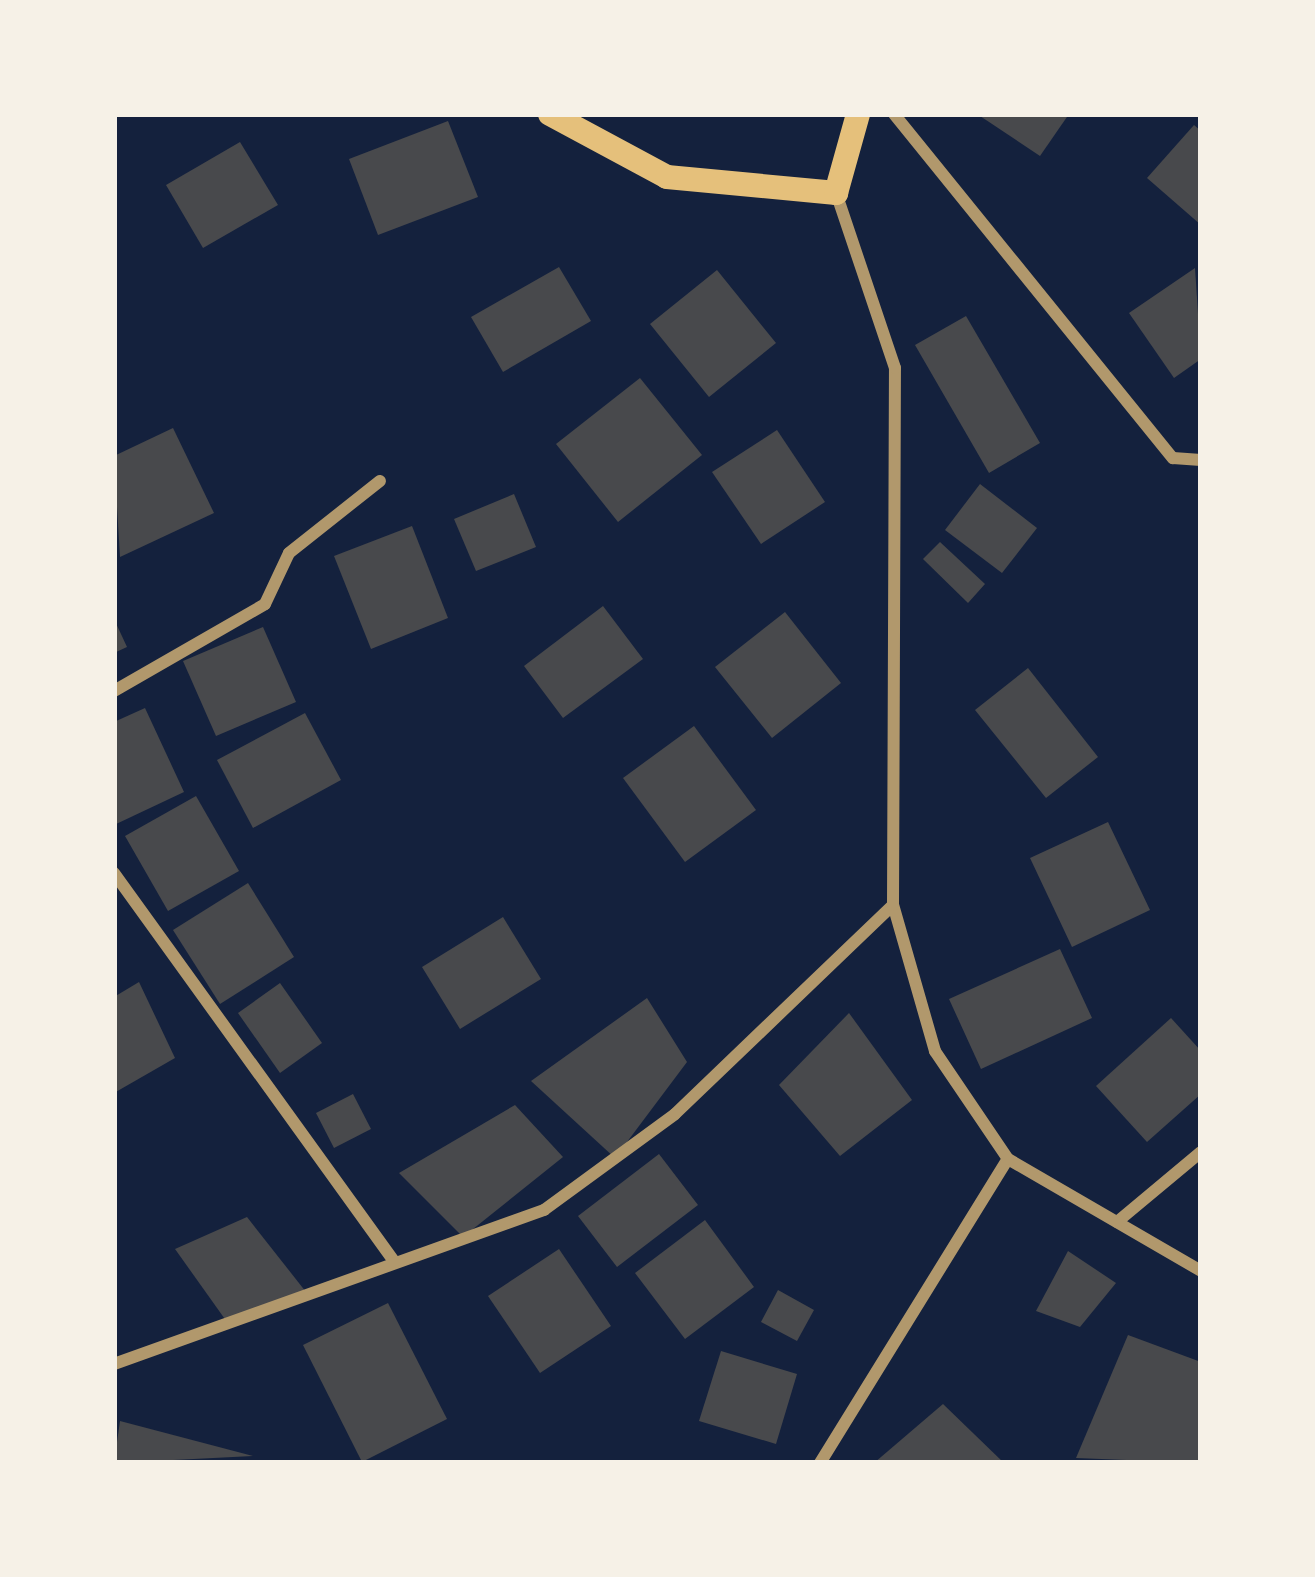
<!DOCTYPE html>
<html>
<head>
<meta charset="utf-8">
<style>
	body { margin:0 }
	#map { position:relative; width:1315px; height:1577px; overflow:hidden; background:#14213d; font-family:"Work Sans",sans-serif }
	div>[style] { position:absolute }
	.building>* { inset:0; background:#48494c }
	.minor>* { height:12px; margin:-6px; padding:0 6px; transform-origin:6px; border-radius:6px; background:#b1986c }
	.secondary>* { height:24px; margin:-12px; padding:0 12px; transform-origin:12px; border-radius:12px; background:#e5c07b }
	span { translate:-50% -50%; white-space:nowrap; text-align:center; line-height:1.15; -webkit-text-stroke:12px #f6f1e7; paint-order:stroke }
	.frame { position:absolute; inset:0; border:117px solid #f6f1e7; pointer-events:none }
</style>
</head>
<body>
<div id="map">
	<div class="building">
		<i style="clip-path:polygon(977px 114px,1069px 114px,1040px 156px)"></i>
		<i style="clip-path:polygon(448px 121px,478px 197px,378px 235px,349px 159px)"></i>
		<i style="clip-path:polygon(1194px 125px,1201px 131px,1201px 225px,1147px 178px)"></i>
		<i style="clip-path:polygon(240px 142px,278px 205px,203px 248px,166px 185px)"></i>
		<i style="clip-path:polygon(559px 267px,591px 321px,503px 372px,471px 317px)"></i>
		<i style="clip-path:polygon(1195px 268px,1201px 359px,1174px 378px,1129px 313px)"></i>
		<i style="clip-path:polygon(717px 270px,776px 343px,709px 397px,650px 324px)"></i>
		<i style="clip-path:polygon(966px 316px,1040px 443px,989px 473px,915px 345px)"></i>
		<i style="clip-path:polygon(640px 378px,702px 455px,618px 522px,556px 444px)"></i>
		<i style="clip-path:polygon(173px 428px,214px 513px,120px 557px,114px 456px)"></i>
		<i style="clip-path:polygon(777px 430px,825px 502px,761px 544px,712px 472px)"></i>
		<i style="clip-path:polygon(980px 484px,1037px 528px,1002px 573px,945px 530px)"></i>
		<i style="clip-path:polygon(514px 494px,536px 547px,476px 571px,454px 519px)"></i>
		<i style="clip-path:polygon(412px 526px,448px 618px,371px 649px,334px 556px)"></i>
		<i style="clip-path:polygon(940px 542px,985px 584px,968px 603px,923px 559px)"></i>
		<i style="clip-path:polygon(603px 606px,643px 659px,563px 718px,524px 666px)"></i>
		<i style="clip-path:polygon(785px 612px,841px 683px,772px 738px,715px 667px)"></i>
		<i style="clip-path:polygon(114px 619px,127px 647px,114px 653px)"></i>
		<i style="clip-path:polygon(263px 627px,296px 702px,216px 736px,183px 661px)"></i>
		<i style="clip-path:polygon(1028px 668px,1098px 757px,1046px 798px,975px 710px)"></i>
		<i style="clip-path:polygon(145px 708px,184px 792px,114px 825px,114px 722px)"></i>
		<i style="clip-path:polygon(305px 713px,341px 780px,253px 828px,217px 760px)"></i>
		<i style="clip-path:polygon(694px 726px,756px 810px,685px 862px,623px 778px)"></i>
		<i style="clip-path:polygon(196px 796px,239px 871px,168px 911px,125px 836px)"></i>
		<i style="clip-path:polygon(1108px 822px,1150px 910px,1072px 947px,1030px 858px)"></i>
		<i style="clip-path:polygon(248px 883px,294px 957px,220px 1004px,173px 930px)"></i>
		<i style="clip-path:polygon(503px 917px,541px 979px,460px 1029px,422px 967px)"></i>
		<i style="clip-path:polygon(1060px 949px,1092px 1018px,981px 1069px,949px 999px)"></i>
		<i style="clip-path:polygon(139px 982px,175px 1058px,114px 1093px,114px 997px)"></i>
		<i style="clip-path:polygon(280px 983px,322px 1043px,280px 1073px,238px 1013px)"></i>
		<i style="clip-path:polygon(647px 998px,687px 1062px,615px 1158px,531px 1081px)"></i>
		<i style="clip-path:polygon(849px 1013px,912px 1100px,840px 1156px,779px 1085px)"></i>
		<i style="clip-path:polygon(1171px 1018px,1201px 1051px,1201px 1094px,1147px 1142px,1096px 1086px)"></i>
		<i style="clip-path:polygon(353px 1094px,371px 1129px,334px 1148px,316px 1113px)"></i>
		<i style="clip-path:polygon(515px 1105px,563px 1157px,463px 1237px,399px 1173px)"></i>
		<i style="clip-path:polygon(659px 1154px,698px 1205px,617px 1267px,578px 1216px)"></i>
		<i style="clip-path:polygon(247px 1217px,306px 1292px,227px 1322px,175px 1249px)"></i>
		<i style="clip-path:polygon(705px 1220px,754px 1287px,685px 1339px,635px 1273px)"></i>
		<i style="clip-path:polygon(559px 1249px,611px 1326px,540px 1373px,488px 1296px)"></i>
		<i style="clip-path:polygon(1068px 1251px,1116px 1283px,1080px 1327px,1036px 1311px)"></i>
		<i style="clip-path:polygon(778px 1290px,814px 1310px,797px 1341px,761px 1322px)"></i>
		<i style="clip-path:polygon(388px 1303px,447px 1419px,362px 1462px,303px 1345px)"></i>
		<i style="clip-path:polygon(1128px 1335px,1201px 1362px,1201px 1463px,1076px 1458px)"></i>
		<i style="clip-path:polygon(721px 1351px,797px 1374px,776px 1444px,699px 1421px)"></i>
		<i style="clip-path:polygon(943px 1404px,1004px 1463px,874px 1463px)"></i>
		<i style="clip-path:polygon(120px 1421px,253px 1456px,114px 1463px)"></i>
	</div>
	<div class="minor">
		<i style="left:894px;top:114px;width:443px;rotate:51deg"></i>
		<i style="left:1173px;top:458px;width:28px;rotate:4deg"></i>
		<i style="left:114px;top:691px;width:174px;rotate:-29.9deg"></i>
		<i style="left:265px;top:604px;width:56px;rotate:-64.8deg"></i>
		<i style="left:289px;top:553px;width:116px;rotate:-38.4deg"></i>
		<i style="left:114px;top:873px;width:477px;rotate:54.2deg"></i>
		<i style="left:1008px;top:1159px;width:223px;rotate:30.1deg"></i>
		<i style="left:1117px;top:1222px;width:109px;rotate:-39.8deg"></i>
		<i style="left:114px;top:1364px;width:457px;rotate:-19.7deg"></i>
		<i style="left:544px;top:1210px;width:162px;rotate:-36.2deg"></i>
		<i style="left:675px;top:1114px;width:302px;rotate:-43.8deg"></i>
		<i style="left:820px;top:1463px;width:357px;rotate:-58.3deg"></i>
		<i style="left:1008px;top:1159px;width:130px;rotate:-124.1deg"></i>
		<i style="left:935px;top:1051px;width:152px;rotate:-106deg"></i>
		<i style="left:893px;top:905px;width:537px;rotate:-89.79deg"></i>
		<i style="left:895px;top:368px;width:185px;rotate:-108.6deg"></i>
	</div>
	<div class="secondary">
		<i style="left:550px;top:114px;width:133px;rotate:28.3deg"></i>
		<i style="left:667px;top:177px;width:170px;rotate:5.4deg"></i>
		<i style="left:836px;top:193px;width:82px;rotate:-74.4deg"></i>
	</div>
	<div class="frame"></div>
</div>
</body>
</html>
